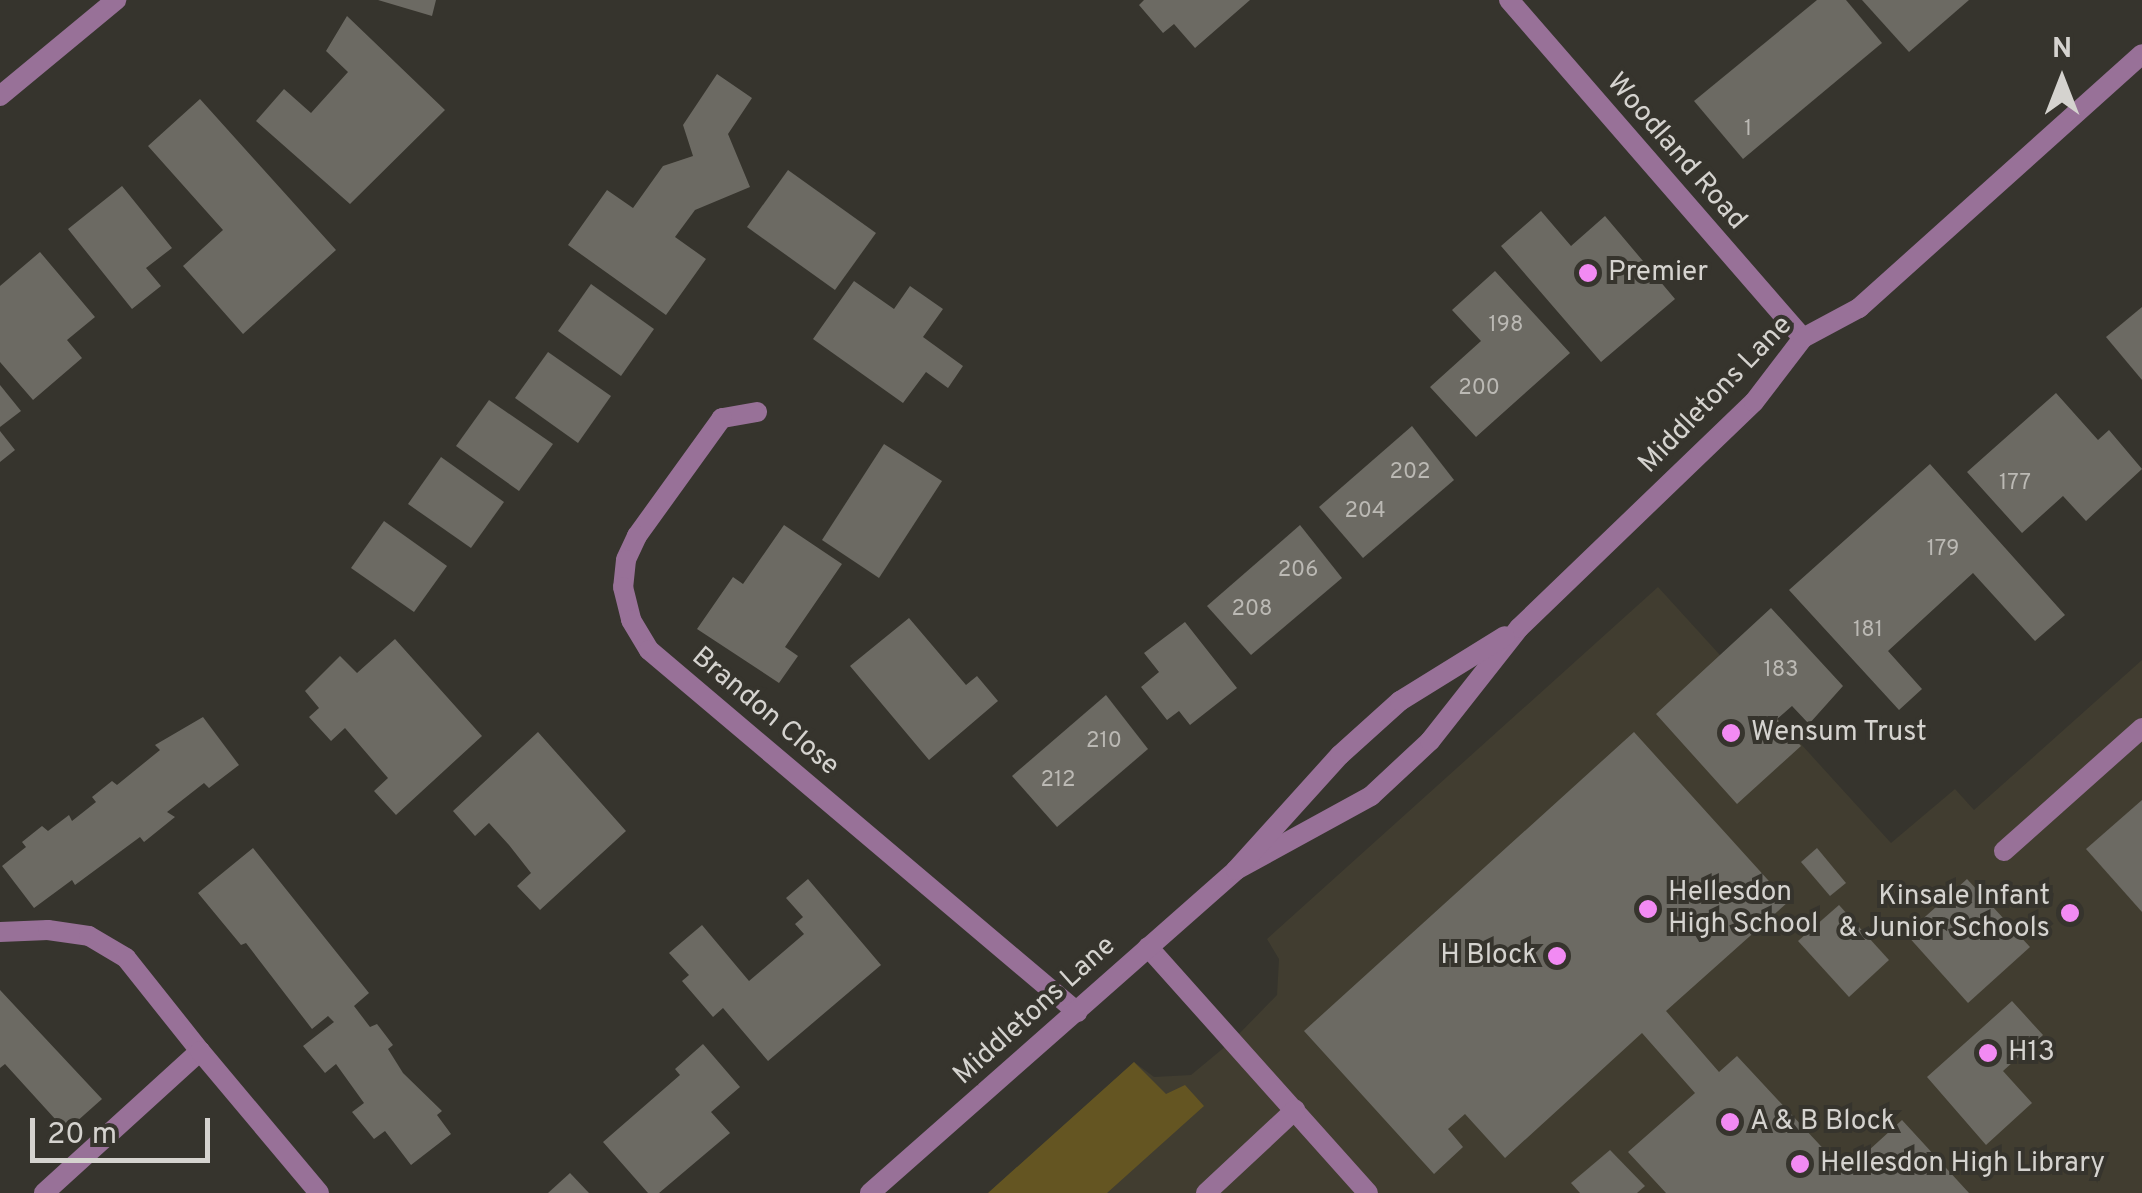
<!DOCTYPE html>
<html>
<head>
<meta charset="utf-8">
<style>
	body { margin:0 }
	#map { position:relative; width:2142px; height:1193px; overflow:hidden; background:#36342d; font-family:Overpass,sans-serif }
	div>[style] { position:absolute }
	.built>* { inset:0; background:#413d30 }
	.green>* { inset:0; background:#645522 }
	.building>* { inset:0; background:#6c6a63 }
	.service>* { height:20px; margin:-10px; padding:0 10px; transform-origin:10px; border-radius:10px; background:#987198 }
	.minor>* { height:20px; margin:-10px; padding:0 10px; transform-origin:10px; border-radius:10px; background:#987198 }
	.tertiary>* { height:20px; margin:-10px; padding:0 10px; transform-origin:10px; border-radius:10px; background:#987198 }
	.dots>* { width:28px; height:28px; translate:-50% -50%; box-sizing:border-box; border:5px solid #36342d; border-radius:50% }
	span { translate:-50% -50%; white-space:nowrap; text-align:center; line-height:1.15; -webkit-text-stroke:8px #36342d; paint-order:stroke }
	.number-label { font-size:22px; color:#bbb9b4 }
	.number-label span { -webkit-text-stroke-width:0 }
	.street-label { font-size:28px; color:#d5d3cf }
	.poi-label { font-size:28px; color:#d5d3cf }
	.left { translate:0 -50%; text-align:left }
	.right { translate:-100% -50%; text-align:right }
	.north { position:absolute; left:2012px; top:30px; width:100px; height:100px; -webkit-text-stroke:8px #36342d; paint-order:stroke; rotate:0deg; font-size:28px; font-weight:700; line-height:40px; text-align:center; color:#d5d3cf }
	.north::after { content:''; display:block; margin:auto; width:35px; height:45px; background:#d5d3cf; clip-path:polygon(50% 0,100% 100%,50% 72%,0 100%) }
	.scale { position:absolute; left:30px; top:1118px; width:180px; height:45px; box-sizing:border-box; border:5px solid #d5d3cf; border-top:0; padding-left:12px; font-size:30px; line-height:35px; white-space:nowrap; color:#d5d3cf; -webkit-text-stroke:8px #36342d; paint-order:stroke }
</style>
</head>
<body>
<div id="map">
	<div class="built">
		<i style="clip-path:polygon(1658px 587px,1891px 843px,1955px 789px,1974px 810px,2142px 660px,2142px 1193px,988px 1193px,1134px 1062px,1154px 1077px,1191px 1075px,1232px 1041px,1277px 995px,1279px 959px,1267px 939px)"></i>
	</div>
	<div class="green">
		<i style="clip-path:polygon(1134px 1062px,1166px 1094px,1185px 1085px,1204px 1106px,1107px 1193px,988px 1193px)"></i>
	</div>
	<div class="building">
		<i style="clip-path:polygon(378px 0,436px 0,432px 16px)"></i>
		<i style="clip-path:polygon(1144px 0,1250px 0,1195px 48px,1174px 24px,1163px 33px,1139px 5px)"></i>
		<i style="clip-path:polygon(1817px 0,1846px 0,1882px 43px,1743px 159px,1694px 101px)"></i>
		<i style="clip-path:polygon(1862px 0,1969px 0,1909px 52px)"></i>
		<i style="clip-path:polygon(347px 16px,445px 110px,350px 204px,256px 121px,284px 89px,311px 113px,348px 72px,326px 51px)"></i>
		<i style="clip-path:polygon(717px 74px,752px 98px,728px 134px,750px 187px,695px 210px,675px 237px,706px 259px,666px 315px,568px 245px,607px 190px,633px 208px,663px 166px,693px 156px,683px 125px)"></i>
		<i style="clip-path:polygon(200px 99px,336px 250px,243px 334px,183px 266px,223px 230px,148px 146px)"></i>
		<i style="clip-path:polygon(788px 170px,876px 233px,835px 290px,747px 227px)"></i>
		<i style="clip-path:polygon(122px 186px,172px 248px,146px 268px,161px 286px,132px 309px,68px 229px)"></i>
		<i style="clip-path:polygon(1541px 211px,1571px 246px,1605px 216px,1675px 299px,1601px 362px,1501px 246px)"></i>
		<i style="clip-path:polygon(40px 252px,95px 317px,67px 340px,82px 358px,33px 400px,0 362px,0 286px)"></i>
		<i style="clip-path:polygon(1495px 271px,1570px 353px,1476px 437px,1430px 387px,1481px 341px,1452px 310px)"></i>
		<i style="clip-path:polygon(854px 281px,894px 309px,910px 286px,943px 309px,923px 337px,963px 366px,948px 388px,926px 372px,903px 403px,813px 339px)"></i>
		<i style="clip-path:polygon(591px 284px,654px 329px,621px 376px,558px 331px)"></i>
		<i style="clip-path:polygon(2142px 307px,2142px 380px,2106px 337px)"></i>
		<i style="clip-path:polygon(548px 352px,611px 396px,578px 443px,515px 398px)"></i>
		<i style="clip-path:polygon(0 385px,21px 411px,0 427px)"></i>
		<i style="clip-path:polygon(2056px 393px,2098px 440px,2109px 430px,2142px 469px,2086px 521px,2063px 496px,2022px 533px,1967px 472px)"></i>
		<i style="clip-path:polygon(489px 400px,553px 444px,519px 491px,456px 446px)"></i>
		<i style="clip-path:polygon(1412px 426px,1454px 480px,1363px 558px,1319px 507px)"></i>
		<i style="clip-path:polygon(0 431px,15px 450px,0 462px)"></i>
		<i style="clip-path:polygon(884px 444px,942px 481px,879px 578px,822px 540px)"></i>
		<i style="clip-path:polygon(441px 457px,504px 502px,471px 548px,408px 504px)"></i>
		<i style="clip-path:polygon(1930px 464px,2065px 615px,2035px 641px,1973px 573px,1888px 651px,1922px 689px,1899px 710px,1789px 590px)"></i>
		<i style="clip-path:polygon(384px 521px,447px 566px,414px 612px,351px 568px)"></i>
		<i style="clip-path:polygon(784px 525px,842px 564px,785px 647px,798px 656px,779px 683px,697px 629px,733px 577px,743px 584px)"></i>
		<i style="clip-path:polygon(1300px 525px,1342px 578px,1251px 655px,1207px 606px)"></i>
		<i style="clip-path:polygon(1771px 608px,1843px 686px,1809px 724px,1792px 706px,1777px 719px,1801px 746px,1737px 804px,1656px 714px)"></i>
		<i style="clip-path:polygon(909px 618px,966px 685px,977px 676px,998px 701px,929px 760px,850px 666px)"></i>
		<i style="clip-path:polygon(1185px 622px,1237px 688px,1190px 725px,1179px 711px,1167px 720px,1141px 687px,1159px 672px,1144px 653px)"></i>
		<i style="clip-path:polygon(395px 639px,482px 736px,396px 815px,374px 791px,388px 778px,345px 728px,331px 741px,309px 717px,319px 708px,305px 691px,340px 656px,357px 673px)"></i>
		<i style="clip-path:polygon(1106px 695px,1148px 749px,1057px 827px,1012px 776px)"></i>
		<i style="clip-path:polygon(203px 717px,239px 765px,209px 788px,204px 783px,167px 812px,175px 817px,144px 842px,140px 837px,75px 885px,72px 880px,34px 908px,2px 866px,26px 847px,22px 842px,42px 826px,48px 831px,69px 815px,72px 821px,96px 802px,92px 797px,112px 781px,117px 785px,160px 750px,155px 745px)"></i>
		<i style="clip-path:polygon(538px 732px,626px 831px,540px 910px,517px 886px,531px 873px,509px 845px,489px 823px,475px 836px,453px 811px)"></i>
		<i style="clip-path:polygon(1634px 732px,1788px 902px,1666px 1011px,1719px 1072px,1737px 1056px,1845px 1172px,1902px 1120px,1969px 1193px,1666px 1193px,1628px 1152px,1695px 1093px,1642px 1033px,1505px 1158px,1465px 1114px,1448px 1129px,1463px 1147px,1434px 1174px,1304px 1031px)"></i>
		<i style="clip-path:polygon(2142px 800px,2142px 912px,2086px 849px)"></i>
		<i style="clip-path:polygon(253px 848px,369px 993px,354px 1006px,370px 1027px,377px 1024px,393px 1045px,388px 1049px,403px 1073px,442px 1111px,437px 1115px,451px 1134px,411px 1165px,385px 1131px,374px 1139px,352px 1112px,364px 1103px,336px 1064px,325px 1073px,303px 1046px,334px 1022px,328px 1016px,312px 1029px,246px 943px,241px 945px,198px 893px)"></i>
		<i style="clip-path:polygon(1817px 848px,1846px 883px,1830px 896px,1801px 862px)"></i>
		<i style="clip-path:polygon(808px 879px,881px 965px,768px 1061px,723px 1008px,713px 1017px,682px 981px,689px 975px,669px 953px,702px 925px,749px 981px,804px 934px,795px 924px,803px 917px,786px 898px)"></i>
		<i style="clip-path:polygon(1967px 879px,2030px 947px,1968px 1003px,1906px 934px)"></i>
		<i style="clip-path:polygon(1839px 905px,1889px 960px,1849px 997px,1798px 941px)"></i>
		<i style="clip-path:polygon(0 990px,102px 1099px,66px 1131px,5px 1064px,0 1068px)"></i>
		<i style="clip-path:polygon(2012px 1001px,2043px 1035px,2003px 1071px,2032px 1103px,1986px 1145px,1927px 1077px)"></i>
		<i style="clip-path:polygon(703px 1044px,740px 1087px,711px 1112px,730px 1133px,659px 1193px,648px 1193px,603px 1142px,680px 1075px,675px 1069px)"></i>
		<i style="clip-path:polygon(1610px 1150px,1645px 1186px,1637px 1193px,1580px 1193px,1571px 1183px)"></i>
		<i style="clip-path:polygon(570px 1173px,589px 1193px,548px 1193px)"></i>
	</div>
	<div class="service">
		<i style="left:2004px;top:851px;width:185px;rotate:-41.7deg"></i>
		<i style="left:1148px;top:947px;width:330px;rotate:48.2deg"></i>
		<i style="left:1206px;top:1193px;width:122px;rotate:-43deg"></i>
	</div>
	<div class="minor">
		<i style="left:1509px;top:0;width:448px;rotate:49deg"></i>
		<i style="left:0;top:96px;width:151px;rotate:-39.6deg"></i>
		<i style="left:757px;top:412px;width:36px;rotate:170deg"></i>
		<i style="left:722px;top:418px;width:145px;rotate:125.8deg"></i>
		<i style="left:637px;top:536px;width:26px;rotate:115deg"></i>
		<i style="left:626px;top:560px;width:27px;rotate:96deg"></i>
		<i style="left:623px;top:587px;width:34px;rotate:76deg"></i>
		<i style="left:631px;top:620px;width:35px;rotate:59deg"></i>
		<i style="left:649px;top:650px;width:561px;rotate:40.22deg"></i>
		<i style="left:0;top:932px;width:48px;rotate:-2.4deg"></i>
		<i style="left:48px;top:930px;width:41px;rotate:8.3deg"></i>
		<i style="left:89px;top:936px;width:43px;rotate:30.7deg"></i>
		<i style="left:126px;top:958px;width:119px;rotate:51.5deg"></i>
		<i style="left:44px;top:1193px;width:211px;rotate:-42.3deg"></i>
		<i style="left:200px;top:1051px;width:185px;rotate:50deg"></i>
	</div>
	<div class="tertiary">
		<i style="left:1236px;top:870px;width:154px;rotate:-28.7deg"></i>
		<i style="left:1371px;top:796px;width:81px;rotate:-43deg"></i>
		<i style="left:1430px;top:741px;width:144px;rotate:-51.8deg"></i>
		<i style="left:1519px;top:628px;width:326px;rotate:-43.9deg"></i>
		<i style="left:1754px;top:402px;width:81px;rotate:-52.6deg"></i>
		<i style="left:1803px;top:338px;width:64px;rotate:-28.2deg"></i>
		<i style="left:1859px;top:308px;width:380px;rotate:-41.9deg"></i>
		<i style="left:870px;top:1193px;width:488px;rotate:-41.4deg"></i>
		<i style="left:1236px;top:870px;width:155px;rotate:-47.9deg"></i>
		<i style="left:1340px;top:755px;width:81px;rotate:-42deg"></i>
		<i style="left:1400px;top:701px;width:123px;rotate:-31.8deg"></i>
	</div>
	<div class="dots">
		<i style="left:1588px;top:273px;background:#f28af3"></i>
		<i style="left:1731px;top:733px;background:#f28af3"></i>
		<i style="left:1648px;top:909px;background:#f28af3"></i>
		<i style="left:2070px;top:913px;background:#f28af3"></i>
		<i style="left:1557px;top:956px;background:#f28af3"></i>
		<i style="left:1988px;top:1053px;background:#f28af3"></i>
		<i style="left:1730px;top:1122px;background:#f28af3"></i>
		<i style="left:1800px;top:1164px;background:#f28af3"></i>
	</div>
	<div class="number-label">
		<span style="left:1748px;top:130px">1</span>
		<span style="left:1506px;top:326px">198</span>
		<span style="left:1479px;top:389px">200</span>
		<span style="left:1410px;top:473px">202</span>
		<span style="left:2015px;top:484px">177</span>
		<span style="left:1365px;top:512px">204</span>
		<span style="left:1943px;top:550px">179</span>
		<span style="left:1298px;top:571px">206</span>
		<span style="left:1252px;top:610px">208</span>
		<span style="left:1868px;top:631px">181</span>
		<span style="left:1781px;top:671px">183</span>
		<span style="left:1104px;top:742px">210</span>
		<span style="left:1058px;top:781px">212</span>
	</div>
	<div class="street-label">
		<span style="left:1676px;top:152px;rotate:49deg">Woodland Road</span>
		<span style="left:1716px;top:395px;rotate:-46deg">Middletons Lane</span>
		<span style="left:765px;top:712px;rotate:40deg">Brandon Close</span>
		<span style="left:1035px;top:1011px;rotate:-42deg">Middletons Lane</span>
	</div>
	<div class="poi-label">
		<span class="left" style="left:1608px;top:273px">Premier</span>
		<span class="left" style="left:1751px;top:733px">Wensum Trust</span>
		<span class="left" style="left:1668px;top:909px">Hellesdon<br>High School</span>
		<span class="right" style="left:2050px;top:913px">Kinsale Infant<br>&amp; Junior Schools</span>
		<span class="right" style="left:1537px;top:956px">H Block</span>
		<span class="left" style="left:2008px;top:1053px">H13</span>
		<span class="left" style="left:1750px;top:1122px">A &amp; B Block</span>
		<span class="left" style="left:1820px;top:1164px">Hellesdon High Library</span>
	</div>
	<div class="north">N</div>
	<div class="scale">20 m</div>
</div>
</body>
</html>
